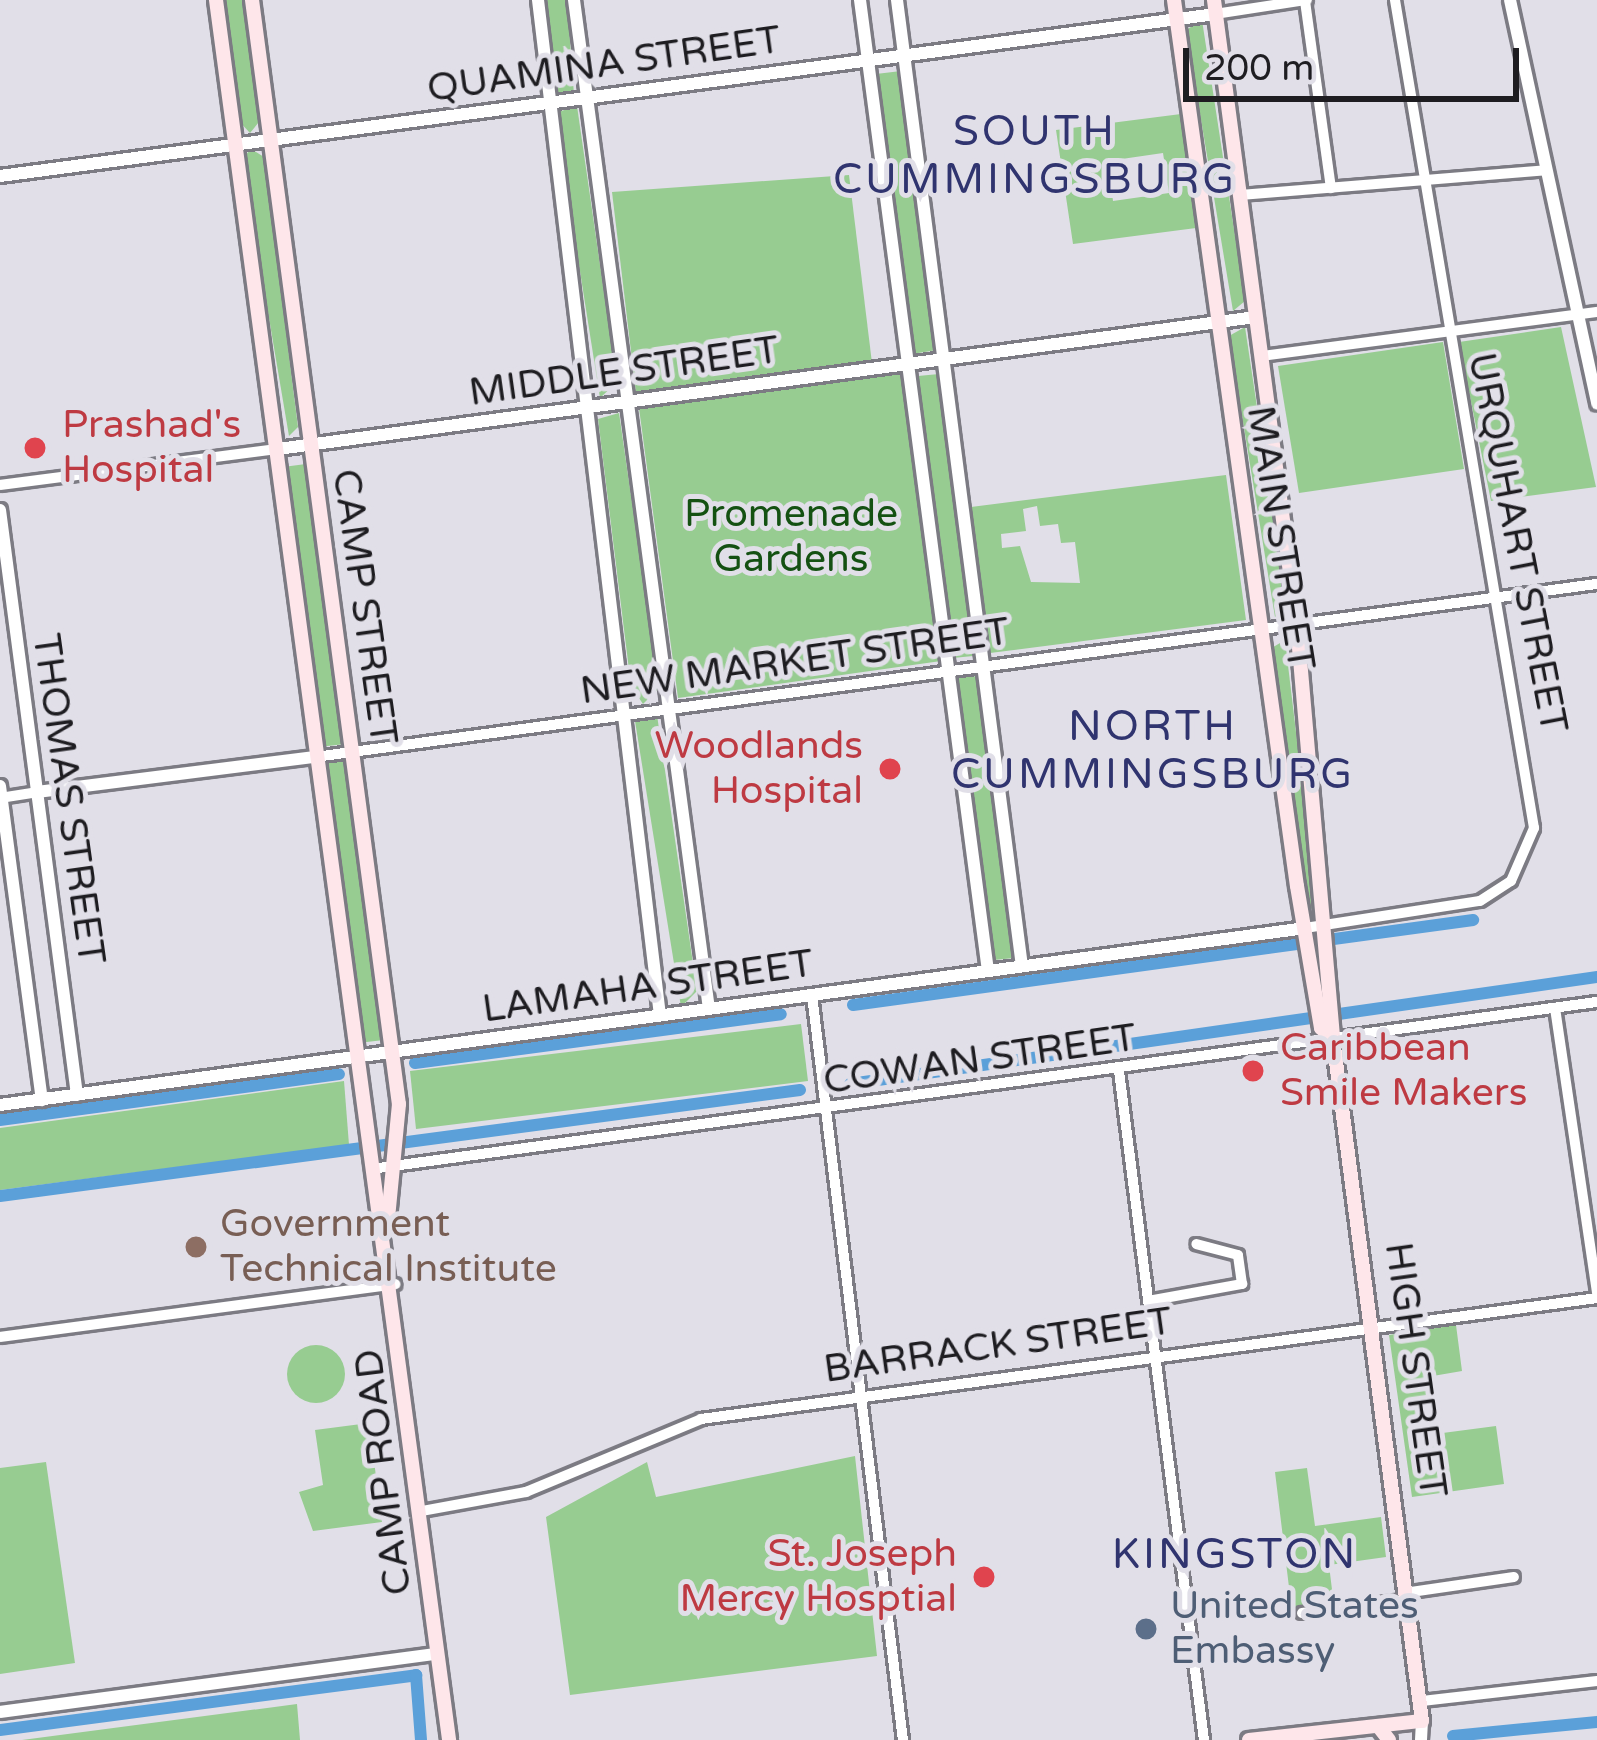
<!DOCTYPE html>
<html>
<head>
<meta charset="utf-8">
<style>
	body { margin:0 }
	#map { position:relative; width:1597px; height:1740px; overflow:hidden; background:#e1dfe8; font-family:"Varela Round",sans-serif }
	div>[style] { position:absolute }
	.green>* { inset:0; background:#97cc91 }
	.round { border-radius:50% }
	.canal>* { height:12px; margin:-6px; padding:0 6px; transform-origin:6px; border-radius:6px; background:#5ba0d9 }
	.roads { filter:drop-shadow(3px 0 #7c7b83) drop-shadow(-3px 0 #7c7b83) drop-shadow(0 3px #7c7b83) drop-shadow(0 -3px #7c7b83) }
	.minor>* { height:10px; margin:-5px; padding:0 5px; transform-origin:5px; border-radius:5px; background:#fff }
	.tertiary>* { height:12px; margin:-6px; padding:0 6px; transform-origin:6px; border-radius:6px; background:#fff }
	.secondary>* { height:14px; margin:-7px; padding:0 7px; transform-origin:7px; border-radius:7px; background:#fee6ea }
	.dots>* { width:33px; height:33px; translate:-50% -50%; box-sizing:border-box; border:6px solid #e1dfe8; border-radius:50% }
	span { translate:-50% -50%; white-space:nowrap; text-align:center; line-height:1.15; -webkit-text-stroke:10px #e1dfe8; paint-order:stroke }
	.street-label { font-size:39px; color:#1e1d21 }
	.health-label { font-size:39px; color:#be3a42 }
	.left { translate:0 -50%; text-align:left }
	.right { translate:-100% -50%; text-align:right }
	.park-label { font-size:39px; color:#145112 }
	.education-label { font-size:39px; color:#785e54 }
	.service-label { font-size:39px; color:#4e5e75 }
	.neighbourhood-label { font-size:42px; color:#30346f; letter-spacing:3px }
	.scale { position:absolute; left:1183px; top:48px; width:336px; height:54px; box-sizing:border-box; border:6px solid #1e1d21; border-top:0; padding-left:15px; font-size:36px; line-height:42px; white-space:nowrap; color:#1e1d21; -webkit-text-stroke:9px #e1dfe8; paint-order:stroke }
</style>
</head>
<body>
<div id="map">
	<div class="green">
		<i style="clip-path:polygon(222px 0,242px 0,259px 122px,250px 133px,238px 120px)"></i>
		<i style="clip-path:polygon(541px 0,567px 0,574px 95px,555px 94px)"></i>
		<i style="clip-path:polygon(1202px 20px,1245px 301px,1233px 311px,1186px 30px)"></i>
		<i style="clip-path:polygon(901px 71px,937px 350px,912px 354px,876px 74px)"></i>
		<i style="clip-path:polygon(577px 106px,617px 382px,600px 398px,555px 113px)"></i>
		<i style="clip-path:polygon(evenodd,1181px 114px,1196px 228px,1073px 244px,1056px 130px,1181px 114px,1163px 153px,1169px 193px,1113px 201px,1108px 161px,1163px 153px)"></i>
		<i style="clip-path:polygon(251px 149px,264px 157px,298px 427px,289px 436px,242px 159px)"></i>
		<i style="clip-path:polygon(849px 175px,872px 363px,636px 393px,612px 192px)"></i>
		<i style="clip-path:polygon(1245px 327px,1287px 607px,1275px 617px,1229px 336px)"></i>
		<i style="clip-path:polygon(1561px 327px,1596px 487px,1491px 501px,1459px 342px)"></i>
		<i style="clip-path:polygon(1443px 342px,1464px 469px,1299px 493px,1278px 366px)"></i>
		<i style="clip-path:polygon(902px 371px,941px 661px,678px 698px,639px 408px)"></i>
		<i style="clip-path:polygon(939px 374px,973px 656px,953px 658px,918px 376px)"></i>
		<i style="clip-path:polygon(619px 413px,659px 688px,643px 704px,631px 686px,598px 419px)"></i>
		<i style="clip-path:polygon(306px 464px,345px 744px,319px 747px,283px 467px)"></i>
		<i style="clip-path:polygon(evenodd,1226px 475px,1246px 620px,990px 653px,971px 507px,1226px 475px,1037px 506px,1040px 526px,1058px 524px,1061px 543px,1075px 542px,1080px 583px,1031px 582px,1020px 546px,1002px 548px,1001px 534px,1026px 531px,1023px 509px,1037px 506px)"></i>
		<i style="clip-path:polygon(1285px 640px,1317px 908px,1310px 909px,1270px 649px)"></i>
		<i style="clip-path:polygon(977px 676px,1014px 958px,994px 960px,956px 678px)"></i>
		<i style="clip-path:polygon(657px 715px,697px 991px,681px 1007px,635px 721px)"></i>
		<i style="clip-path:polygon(345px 760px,384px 1040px,358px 1043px,323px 763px)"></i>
		<i style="clip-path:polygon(801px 1024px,808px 1081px,416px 1129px,410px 1071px)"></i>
		<i style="clip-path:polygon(344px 1081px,349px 1145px,0 1190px,0 1128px)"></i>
		<i style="clip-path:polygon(1456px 1325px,1462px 1371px,1427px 1377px,1435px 1434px,1496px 1426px,1504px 1484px,1412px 1497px,1389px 1335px)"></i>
		<i class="round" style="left:287px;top:1345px;width:58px;height:58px"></i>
		<i style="clip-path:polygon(369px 1423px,382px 1522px,313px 1531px,299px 1492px,323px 1485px,315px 1430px)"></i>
		<i style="clip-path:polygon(855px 1456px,877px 1656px,570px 1695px,546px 1517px,647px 1462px,656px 1497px)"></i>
		<i style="clip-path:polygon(46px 1462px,75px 1663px,0 1674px,0 1468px)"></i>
		<i style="clip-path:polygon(1307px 1468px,1315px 1526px,1381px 1517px,1386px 1557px,1329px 1565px,1334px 1606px,1292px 1612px,1275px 1472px)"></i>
		<i style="clip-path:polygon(297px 1704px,300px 1740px,22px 1740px)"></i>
	</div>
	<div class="canal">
		<i style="left:853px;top:1005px;width:626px;rotate:-7.81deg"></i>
		<i style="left:415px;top:1063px;width:369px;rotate:-7.6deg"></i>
		<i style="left:850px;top:1084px;width:755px;rotate:-8.15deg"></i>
		<i style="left:0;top:1120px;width:342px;rotate:-7.7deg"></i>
		<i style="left:0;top:1196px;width:807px;rotate:-7.55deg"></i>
		<i style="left:0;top:1730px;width:420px;rotate:-7.5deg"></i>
		<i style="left:416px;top:1675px;width:65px;rotate:85.6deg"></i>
		<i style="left:1453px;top:1736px;width:145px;rotate:-5.6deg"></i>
	</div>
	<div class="roads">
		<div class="minor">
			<i style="left:1305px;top:1px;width:189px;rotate:82.1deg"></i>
			<i style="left:1215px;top:14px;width:93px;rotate:-8.7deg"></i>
			<i style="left:1239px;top:195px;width:309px;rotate:-4.6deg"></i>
			<i style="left:1262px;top:356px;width:338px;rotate:-7.5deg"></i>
			<i style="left:0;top:485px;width:280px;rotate:-7.4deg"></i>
			<i style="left:315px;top:757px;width:1294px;rotate:-7.69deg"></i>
			<i style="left:0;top:798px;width:37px;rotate:-9deg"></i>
			<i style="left:1305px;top:928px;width:177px;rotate:-8.8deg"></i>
			<i style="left:1480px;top:901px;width:37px;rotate:-33deg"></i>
			<i style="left:1511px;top:881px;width:58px;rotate:-66.5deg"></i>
			<i style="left:1534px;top:828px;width:840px;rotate:-99.53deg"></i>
			<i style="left:812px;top:995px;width:751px;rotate:83.04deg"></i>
			<i style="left:1555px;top:1008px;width:289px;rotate:81.6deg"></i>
			<i style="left:1119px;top:1071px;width:674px;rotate:82.76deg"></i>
			<i style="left:371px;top:1169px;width:1237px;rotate:-7.76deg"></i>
			<i style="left:1148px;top:1301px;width:96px;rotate:-10.3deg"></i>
			<i style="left:1242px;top:1284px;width:29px;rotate:-98deg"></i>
			<i style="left:1238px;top:1255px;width:43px;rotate:-165.3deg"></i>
			<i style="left:0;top:1337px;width:399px;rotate:-7.6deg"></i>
			<i style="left:422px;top:1511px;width:106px;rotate:-10.4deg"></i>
			<i style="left:526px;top:1492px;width:190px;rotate:-22.6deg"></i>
			<i style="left:701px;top:1419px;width:904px;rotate:-7.69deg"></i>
			<i style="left:1411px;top:1592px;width:104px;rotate:-8.3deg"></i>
			<i style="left:1302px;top:1613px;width:110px;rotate:-7.3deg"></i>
			<i style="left:1422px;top:1701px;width:176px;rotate:-6.5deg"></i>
		</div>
		<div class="tertiary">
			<i style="left:538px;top:0;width:1022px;rotate:83.15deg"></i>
			<i style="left:574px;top:0;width:1018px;rotate:82.38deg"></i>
			<i style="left:860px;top:0;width:979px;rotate:82.49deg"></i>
			<i style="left:897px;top:0;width:974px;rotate:82.63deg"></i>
			<i style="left:1510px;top:0;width:413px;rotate:77.8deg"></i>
			<i style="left:0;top:176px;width:1226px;rotate:-7.59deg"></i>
			<i style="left:278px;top:449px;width:987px;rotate:-7.69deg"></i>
			<i style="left:0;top:510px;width:590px;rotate:82.5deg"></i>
			<i style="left:0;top:786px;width:317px;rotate:82.4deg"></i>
			<i style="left:37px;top:792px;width:280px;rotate:-7.2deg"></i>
			<i style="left:0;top:1105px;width:1317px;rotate:-7.72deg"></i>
			<i style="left:0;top:1712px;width:441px;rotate:-7.6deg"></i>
			<i style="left:1421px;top:1740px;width:19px;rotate:-87deg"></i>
		</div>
		<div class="secondary">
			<i style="left:216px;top:0;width:1756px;rotate:82.37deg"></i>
			<i style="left:252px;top:0;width:1114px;rotate:82.42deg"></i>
			<i style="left:399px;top:1104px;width:115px;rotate:95.5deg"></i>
			<i style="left:1174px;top:0;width:894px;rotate:82.1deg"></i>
			<i style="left:1297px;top:886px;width:144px;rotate:80.4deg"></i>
			<i style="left:1321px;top:1028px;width:16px;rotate:43deg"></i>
			<i style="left:1214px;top:0;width:630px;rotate:82.44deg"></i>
			<i style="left:1297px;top:625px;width:416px;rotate:85deg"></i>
			<i style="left:1378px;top:1726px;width:18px;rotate:52deg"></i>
			<i style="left:1249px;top:1740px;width:174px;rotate:-6.3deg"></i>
			<i style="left:1422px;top:1721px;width:688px;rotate:-97.43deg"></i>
		</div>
	</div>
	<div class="dots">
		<i style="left:35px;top:448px;background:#e0444e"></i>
		<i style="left:890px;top:769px;background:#e0444e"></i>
		<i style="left:1253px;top:1071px;background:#e0444e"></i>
		<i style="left:196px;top:1247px;background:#8d6e63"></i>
		<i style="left:984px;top:1577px;background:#e0444e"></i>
		<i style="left:1146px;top:1629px;background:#5c6f8a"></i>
	</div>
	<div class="street-label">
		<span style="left:604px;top:65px;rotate:-8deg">QUAMINA STREET</span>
		<span style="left:624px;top:372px;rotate:-8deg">MIDDLE STREET</span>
		<span style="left:1280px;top:538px;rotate:81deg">MAIN STREET</span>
		<span style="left:1517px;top:543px;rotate:79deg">URQUHART STREET</span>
		<span style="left:364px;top:607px;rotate:82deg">CAMP STREET</span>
		<span style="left:795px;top:662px;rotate:-8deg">NEW MARKET STREET</span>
		<span style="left:68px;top:799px;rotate:82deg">THOMAS STREET</span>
		<span style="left:648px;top:987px;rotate:-8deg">LAMAHA STREET</span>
		<span style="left:980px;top:1060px;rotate:-8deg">COWAN STREET</span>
		<span style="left:998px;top:1346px;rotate:-8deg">BARRACK STREET</span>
		<span style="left:1415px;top:1370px;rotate:82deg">HIGH STREET</span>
		<span style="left:384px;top:1472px;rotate:-97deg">CAMP ROAD</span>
	</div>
	<div class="health-label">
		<span class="left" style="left:62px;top:448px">Prashad's<br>Hospital</span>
		<span class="right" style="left:863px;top:769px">Woodlands<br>Hospital</span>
		<span class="left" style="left:1280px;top:1071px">Caribbean<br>Smile Makers</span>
		<span class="right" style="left:957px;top:1577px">St. Joseph<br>Mercy Hosptial</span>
	</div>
	<div class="park-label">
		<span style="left:791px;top:537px">Promenade<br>Gardens</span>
	</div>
	<div class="education-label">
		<span class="left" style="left:220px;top:1247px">Government<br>Technical Institute</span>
	</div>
	<div class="service-label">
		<span class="left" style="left:1170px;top:1629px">United States<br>Embassy</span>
	</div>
	<div class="neighbourhood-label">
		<span style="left:1035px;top:156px">SOUTH<br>CUMMINGSBURG</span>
		<span style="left:1153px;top:751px">NORTH<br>CUMMINGSBURG</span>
		<span style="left:1235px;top:1555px">KINGSTON</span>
	</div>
	<div class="scale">200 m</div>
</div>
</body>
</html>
